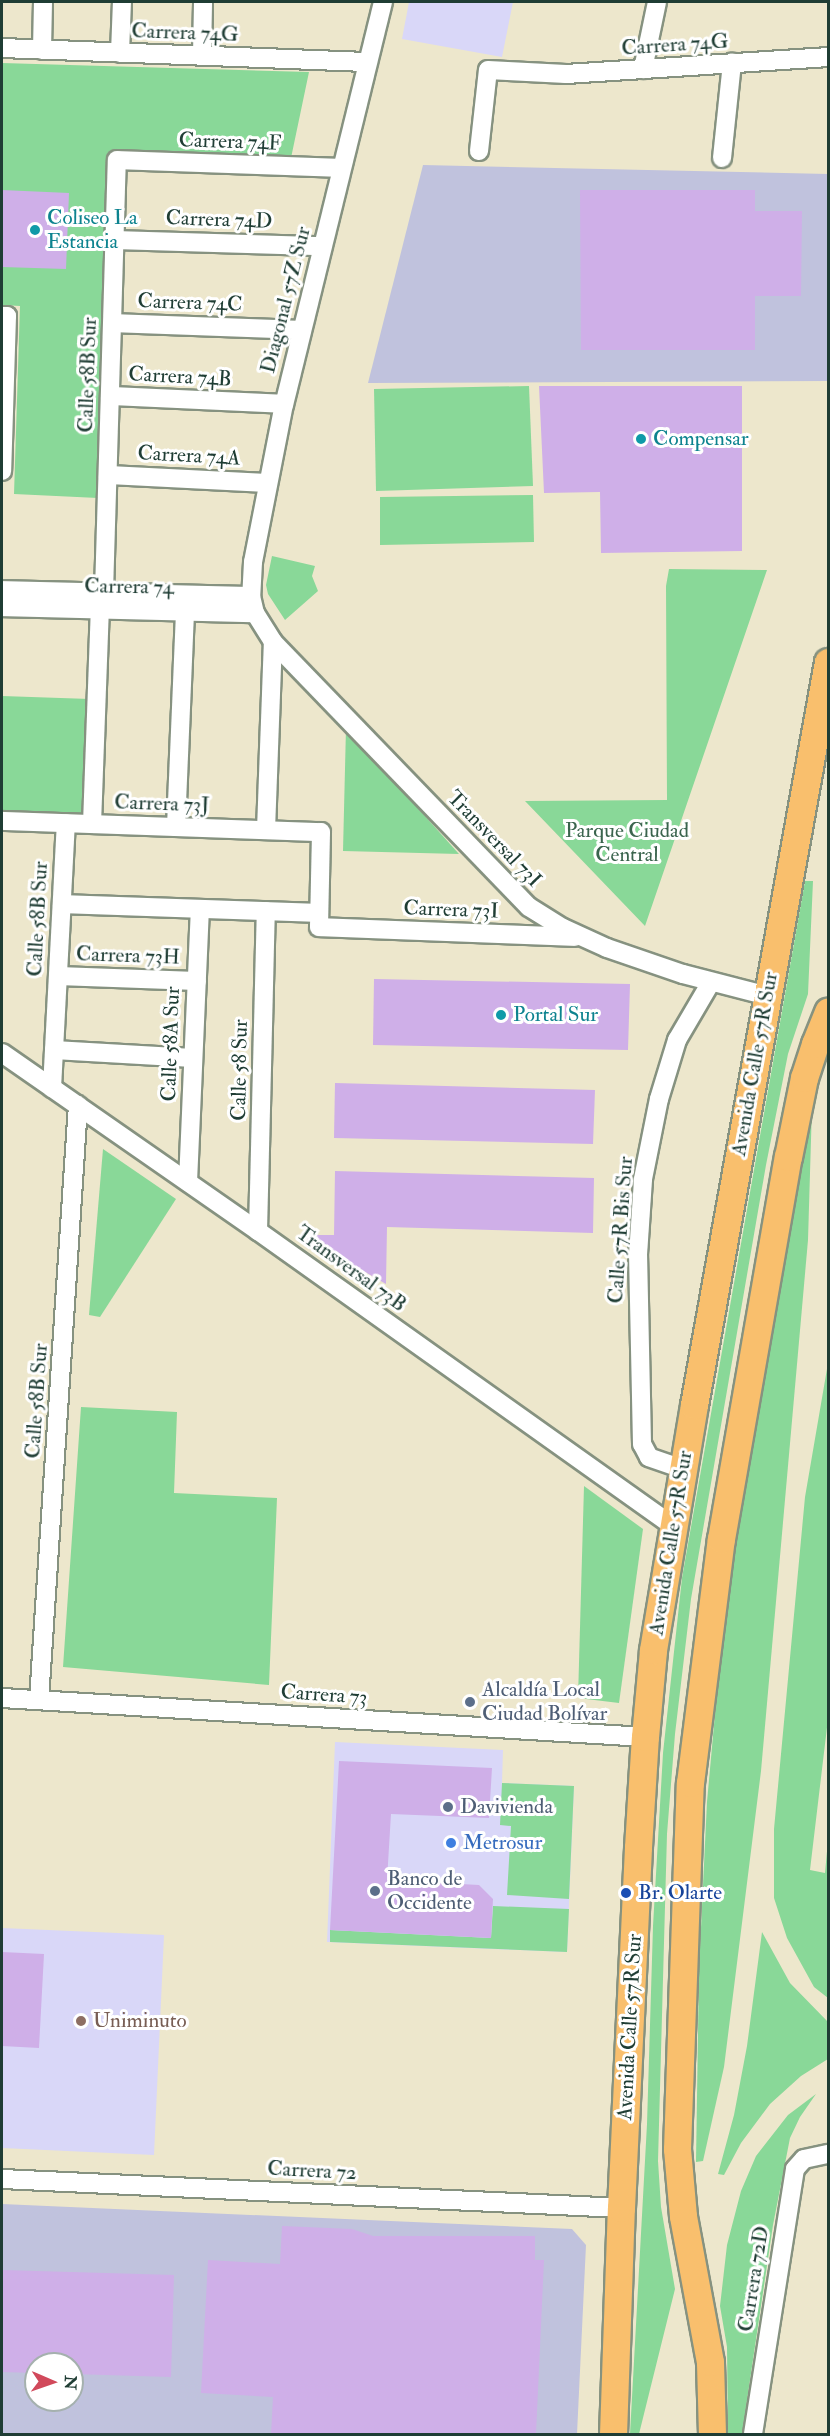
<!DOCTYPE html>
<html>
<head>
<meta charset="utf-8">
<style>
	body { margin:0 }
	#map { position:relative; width:830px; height:2436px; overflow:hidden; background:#ede7cc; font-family:"IM FELL Double Pica",serif }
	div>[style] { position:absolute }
	.built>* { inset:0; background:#d9d7f8 }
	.industrial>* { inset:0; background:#c0c2dd }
	.green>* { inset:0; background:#89d898 }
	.building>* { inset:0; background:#cfafe8 }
	.roads { filter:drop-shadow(2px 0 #869280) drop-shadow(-2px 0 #869280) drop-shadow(0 2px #869280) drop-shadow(0 -2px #869280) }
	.minor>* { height:18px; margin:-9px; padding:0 9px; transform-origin:9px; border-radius:9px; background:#fff }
	.highway>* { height:27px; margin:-13.5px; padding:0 13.5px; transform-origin:13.5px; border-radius:13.5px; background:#f9bf6d }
	.dots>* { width:16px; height:16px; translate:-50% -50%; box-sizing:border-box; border:3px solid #fff; border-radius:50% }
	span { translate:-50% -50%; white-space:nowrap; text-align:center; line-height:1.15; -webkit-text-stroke:6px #fff; paint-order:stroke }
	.street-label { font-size:21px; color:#1f3d34 }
	.culture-label { font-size:21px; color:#0d838f }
	.left { translate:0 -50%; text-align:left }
	.park-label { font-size:21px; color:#3a644d }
	.service-label { font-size:21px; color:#4e5e75 }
	.shop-label { font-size:21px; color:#366cbe }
	.transit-label { font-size:21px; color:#164399 }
	.education-label { font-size:21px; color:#785e54 }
	.frame { position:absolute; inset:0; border:3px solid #1f3d34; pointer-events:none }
	.north { position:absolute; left:24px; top:2352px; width:60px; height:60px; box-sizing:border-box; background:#fff; border:2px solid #a5b1ae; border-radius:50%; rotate:92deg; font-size:16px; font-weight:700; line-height:24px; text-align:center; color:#1f3d34 }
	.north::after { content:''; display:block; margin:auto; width:21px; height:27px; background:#d1495b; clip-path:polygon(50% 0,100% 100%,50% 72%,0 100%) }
</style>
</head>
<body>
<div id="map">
	<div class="built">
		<i style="clip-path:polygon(409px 2px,513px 2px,502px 57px,402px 39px)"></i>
		<i style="clip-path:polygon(335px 1742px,503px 1750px,502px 1783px,574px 1786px,567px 1952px,327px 1942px)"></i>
		<i style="clip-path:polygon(2px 1928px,164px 1935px,154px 2155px,2px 2148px)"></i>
	</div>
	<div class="industrial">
		<i style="clip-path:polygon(423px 165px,828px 174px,828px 381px,368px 383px)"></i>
		<i style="clip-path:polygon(evenodd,2px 2204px,572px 2229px,586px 2245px,577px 2434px,2px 2434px,2px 2204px,36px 2364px,72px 2364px,72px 2400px,36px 2400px,36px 2364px)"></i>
	</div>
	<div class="green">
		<i style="clip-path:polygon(2px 63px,309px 72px,291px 158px,112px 151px,98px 498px,14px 494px,20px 306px,2px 305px)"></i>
		<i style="clip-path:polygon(529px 386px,533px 486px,376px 491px,374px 389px)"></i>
		<i style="clip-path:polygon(533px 495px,534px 542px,380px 545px,380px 497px)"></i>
		<i style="clip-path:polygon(272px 556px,315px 566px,312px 576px,318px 591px,285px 620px,268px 594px,266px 585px)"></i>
		<i style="clip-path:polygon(669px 569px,767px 570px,645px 926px,525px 801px,667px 800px,666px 586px)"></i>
		<i style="clip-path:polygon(2px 696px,90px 699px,85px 818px,2px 814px)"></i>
		<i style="clip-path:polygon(346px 728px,459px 854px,343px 851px)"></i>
		<i style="clip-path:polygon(805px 881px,813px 881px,808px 994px,788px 1054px,766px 1165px,691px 1599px,675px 1734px,667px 1834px,658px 2161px,661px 2207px,675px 2289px,639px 2434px,630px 2434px,647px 2124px,653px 1926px,663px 1753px,682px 1578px)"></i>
		<i style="clip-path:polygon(812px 1106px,808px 1240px,761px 1771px,724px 2067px,703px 2161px,696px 2162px,699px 1969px,707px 1802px,723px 1626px,764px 1356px)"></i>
		<i style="clip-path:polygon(103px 1149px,176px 1199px,100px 1317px,89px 1315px)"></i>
		<i style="clip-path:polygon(828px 1363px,828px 1719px,810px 1870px,825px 1873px,828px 1840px,828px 1998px,814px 1987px,787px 1938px,774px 1898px,774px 1829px,805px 1497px)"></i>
		<i style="clip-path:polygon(81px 1407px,177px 1412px,174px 1493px,277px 1498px,269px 1685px,63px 1667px)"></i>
		<i style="clip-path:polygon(584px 1486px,643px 1529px,619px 1703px,578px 1698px)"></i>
		<i style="clip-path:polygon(502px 1783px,574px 1786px,569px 1899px,507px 1895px,511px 1826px,500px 1825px)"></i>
		<i style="clip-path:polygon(493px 1906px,569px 1909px,567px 1952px,330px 1942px,330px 1930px,491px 1938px)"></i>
		<i style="clip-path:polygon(762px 1932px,790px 1983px,828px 2022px,828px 2059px,801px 2076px,770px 2104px,741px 2143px,724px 2175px,718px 2174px,734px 2115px,747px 2046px)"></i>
		<i style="clip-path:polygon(816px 2094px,800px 2117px,790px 2138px,773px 2225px,742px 2434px,728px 2434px,727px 2347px,720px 2306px,727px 2245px,741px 2191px,756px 2156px,788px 2115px)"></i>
	</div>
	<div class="building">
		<i style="clip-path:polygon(2px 190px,69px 193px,66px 269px,2px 267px)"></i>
		<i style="clip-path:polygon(580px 190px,755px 190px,755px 211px,802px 211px,801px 296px,755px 296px,755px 350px,581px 350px)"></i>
		<i style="clip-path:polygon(539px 386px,742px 386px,742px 551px,601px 553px,600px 492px,544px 493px)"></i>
		<i style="clip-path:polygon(374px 979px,630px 984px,628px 1050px,373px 1045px)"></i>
		<i style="clip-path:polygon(335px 1083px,595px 1090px,593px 1144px,334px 1138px)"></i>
		<i style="clip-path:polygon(335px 1171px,594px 1178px,593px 1233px,387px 1227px,386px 1284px,300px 1235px,334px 1235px)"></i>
		<i style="clip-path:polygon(339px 1761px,492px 1768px,489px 1818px,391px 1814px,387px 1880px,479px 1885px,493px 1899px,491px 1938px,330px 1930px)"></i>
		<i style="clip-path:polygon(2px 1952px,44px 1954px,39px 2048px,2px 2046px)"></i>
		<i style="clip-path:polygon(282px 2226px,352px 2229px,373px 2236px,535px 2236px,535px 2260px,544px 2260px,536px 2434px,271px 2434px,273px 2397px,201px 2393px,208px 2260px,280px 2264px)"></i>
		<i style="clip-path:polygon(2px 2270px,174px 2275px,171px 2377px,72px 2374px,72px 2364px,36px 2364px,36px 2373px,2px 2372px)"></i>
	</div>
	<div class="roads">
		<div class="minor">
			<i style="left:383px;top:2px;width:414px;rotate:103.8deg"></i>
			<i style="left:284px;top:404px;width:161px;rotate:101.1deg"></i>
			<i style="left:253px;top:562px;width:34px;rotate:93deg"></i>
			<i style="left:251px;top:596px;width:17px;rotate:77deg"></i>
			<i style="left:255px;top:613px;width:34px;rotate:58deg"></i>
			<i style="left:273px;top:642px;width:368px;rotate:46deg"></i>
			<i style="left:529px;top:907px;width:40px;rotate:32deg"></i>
			<i style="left:563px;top:928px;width:48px;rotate:24.4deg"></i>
			<i style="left:607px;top:948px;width:80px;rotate:18.9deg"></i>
			<i style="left:683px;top:974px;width:88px;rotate:14.5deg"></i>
			<i style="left:2px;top:48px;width:365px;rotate:2.2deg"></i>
			<i style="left:42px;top:50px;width:48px;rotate:-88.8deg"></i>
			<i style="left:120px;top:53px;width:51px;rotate:-87.8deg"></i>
			<i style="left:202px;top:56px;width:54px;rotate:-88.9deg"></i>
			<i style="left:643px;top:69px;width:68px;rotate:-78.2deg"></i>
			<i style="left:479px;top:151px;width:81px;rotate:-83.7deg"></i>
			<i style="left:488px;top:70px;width:78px;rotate:2.9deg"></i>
			<i style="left:566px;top:74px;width:263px;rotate:-3.7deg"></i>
			<i style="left:722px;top:158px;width:96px;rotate:-84deg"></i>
			<i style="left:115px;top:240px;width:207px;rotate:1.7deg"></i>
			<i style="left:2px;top:316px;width:5px"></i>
			<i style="left:7px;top:316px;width:155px;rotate:91.8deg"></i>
			<i style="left:113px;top:323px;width:188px;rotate:2.1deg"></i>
			<i style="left:110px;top:396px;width:174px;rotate:2.6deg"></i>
			<i style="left:108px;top:475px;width:160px;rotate:2.9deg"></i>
			<i style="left:2px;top:590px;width:249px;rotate:1.4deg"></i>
			<i style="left:104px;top:592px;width:432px;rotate:-88.3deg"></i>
			<i style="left:117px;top:160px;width:224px;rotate:2deg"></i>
			<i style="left:2px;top:607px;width:253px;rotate:1.4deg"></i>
			<i style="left:2px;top:821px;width:319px;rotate:2deg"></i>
			<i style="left:321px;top:832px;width:95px;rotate:91.2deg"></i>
			<i style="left:319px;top:927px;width:256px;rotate:2.2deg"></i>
			<i style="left:92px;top:824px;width:215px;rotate:-87.9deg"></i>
			<i style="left:176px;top:827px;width:216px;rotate:-87.6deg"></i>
			<i style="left:266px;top:830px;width:188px;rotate:-87.9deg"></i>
			<i style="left:62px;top:904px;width:257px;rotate:2deg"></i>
			<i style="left:58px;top:976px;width:139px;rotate:2.1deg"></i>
			<i style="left:54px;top:1050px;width:139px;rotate:3.3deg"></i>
			<i style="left:2px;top:1053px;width:312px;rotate:34.8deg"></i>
			<i style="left:258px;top:1231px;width:509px;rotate:35.41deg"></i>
			<i style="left:52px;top:1088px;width:265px;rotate:-87deg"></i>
			<i style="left:188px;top:1182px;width:273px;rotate:-87.5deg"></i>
			<i style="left:258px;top:1231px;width:320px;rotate:-88.6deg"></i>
			<i style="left:683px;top:1469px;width:36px;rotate:-161deg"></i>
			<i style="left:649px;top:1457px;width:15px;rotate:-118deg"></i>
			<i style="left:642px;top:1444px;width:189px;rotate:-91.2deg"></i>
			<i style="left:638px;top:1255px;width:76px;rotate:-86.2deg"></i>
			<i style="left:643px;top:1179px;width:82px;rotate:-78.7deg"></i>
			<i style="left:659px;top:1099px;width:62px;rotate:-73deg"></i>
			<i style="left:677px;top:1040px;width:67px;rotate:-59.6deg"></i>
			<i style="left:2px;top:1698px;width:644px;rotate:3.47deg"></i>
			<i style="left:39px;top:1700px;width:596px;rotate:-86.25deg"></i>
			<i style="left:2px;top:2179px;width:620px;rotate:2.68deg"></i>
			<i style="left:753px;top:2434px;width:268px;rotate:-81deg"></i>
			<i style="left:795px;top:2169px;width:13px;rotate:-48deg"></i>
			<i style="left:804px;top:2159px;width:25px;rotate:-12deg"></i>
		</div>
		<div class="highway">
			<i style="left:613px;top:2434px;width:226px;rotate:-88deg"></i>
			<i style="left:621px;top:2208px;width:361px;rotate:-87.3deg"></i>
			<i style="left:638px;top:1847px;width:110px;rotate:-86.4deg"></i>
			<i style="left:645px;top:1737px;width:87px;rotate:-84.7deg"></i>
			<i style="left:653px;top:1650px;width:248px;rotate:-80.5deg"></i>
			<i style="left:694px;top:1405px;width:755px;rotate:-79.78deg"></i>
			<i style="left:712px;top:2434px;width:72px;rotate:-91.6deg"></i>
			<i style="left:710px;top:2362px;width:148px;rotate:-100.5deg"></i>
			<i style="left:683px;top:2216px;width:67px;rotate:-95.1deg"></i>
			<i style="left:677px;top:2149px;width:366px;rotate:-88deg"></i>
			<i style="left:690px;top:1783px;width:246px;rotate:-82.8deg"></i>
			<i style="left:721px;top:1539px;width:388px;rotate:-80.1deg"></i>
			<i style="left:788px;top:1157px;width:81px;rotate:-78.6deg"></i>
			<i style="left:804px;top:1078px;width:36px;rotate:-72deg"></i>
			<i style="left:815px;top:1044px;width:35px;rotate:-68deg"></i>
		</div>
	</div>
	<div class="dots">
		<i style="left:35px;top:230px;background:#0f9aa8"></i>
		<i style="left:641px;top:439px;background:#0f9aa8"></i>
		<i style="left:501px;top:1015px;background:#0f9aa8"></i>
		<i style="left:470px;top:1702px;background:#5c6f8a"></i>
		<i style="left:448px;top:1807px;background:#5c6f8a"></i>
		<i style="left:451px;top:1843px;background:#3f7fe0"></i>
		<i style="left:375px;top:1891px;background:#5c6f8a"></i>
		<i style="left:626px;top:1893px;background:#1a4fb4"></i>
		<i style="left:81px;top:2021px;background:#8d6e63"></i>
	</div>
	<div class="street-label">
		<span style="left:185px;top:33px;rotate:2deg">Carrera 74G</span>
		<span style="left:675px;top:45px;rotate:-4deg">Carrera 74G</span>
		<span style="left:230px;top:142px;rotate:2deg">Carrera 74F</span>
		<span style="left:219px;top:220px;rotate:2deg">Carrera 74D</span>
		<span style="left:286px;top:300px;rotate:-76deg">Diagonal 57Z Sur</span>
		<span style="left:190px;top:303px;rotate:2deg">Carrera 74C</span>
		<span style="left:88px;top:375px;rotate:-88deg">Calle 58B Sur</span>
		<span style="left:180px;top:377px;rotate:3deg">Carrera 74B</span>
		<span style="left:189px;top:456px;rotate:3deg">Carrera 74A</span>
		<span style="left:129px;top:587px;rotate:1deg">Carrera 74</span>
		<span style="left:162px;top:804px;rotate:2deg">Carrera 73J</span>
		<span style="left:494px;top:839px;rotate:46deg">Transversal 73I</span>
		<span style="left:451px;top:910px;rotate:2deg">Carrera 73I</span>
		<span style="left:38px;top:919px;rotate:-87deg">Calle 58B Sur</span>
		<span style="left:128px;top:956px;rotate:2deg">Carrera 73H</span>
		<span style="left:171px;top:1044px;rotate:-88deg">Calle 58A Sur</span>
		<span style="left:755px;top:1064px;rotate:-80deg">Avenida Calle 57R Sur</span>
		<span style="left:240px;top:1070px;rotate:-89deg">Calle 58 Sur</span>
		<span style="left:621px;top:1230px;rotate:-86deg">Calle 57R Bis Sur</span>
		<span style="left:351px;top:1269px;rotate:36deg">Transversal 73B</span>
		<span style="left:37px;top:1401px;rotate:-86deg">Calle 58B Sur</span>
		<span style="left:671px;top:1543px;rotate:-81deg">Avenida Calle 57R Sur</span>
		<span style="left:324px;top:1695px;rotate:4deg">Carrera 73</span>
		<span style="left:630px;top:2027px;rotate:-87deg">Avenida Calle 57R Sur</span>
		<span style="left:312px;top:2171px;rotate:3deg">Carrera 72</span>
		<span style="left:754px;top:2279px;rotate:-81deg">Carrera 72D</span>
	</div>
	<div class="culture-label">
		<span class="left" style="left:47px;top:230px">Coliseo La<br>Estancia</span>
		<span class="left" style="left:653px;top:439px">Compensar</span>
		<span class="left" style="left:513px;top:1015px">Portal Sur</span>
	</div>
	<div class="park-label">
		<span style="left:627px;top:843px">Parque Ciudad<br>Central</span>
	</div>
	<div class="service-label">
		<span class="left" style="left:482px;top:1702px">Alcaldía Local<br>Ciudad Bolívar</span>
		<span class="left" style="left:460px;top:1807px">Davivienda</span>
		<span class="left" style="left:387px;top:1891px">Banco de<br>Occidente</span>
	</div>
	<div class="shop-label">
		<span class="left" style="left:463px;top:1843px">Metrosur</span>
	</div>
	<div class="transit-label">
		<span class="left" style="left:638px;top:1893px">Br. Olarte</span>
	</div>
	<div class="education-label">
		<span class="left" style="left:93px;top:2021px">Uniminuto</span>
	</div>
	<div class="frame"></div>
	<div class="north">N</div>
</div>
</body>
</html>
